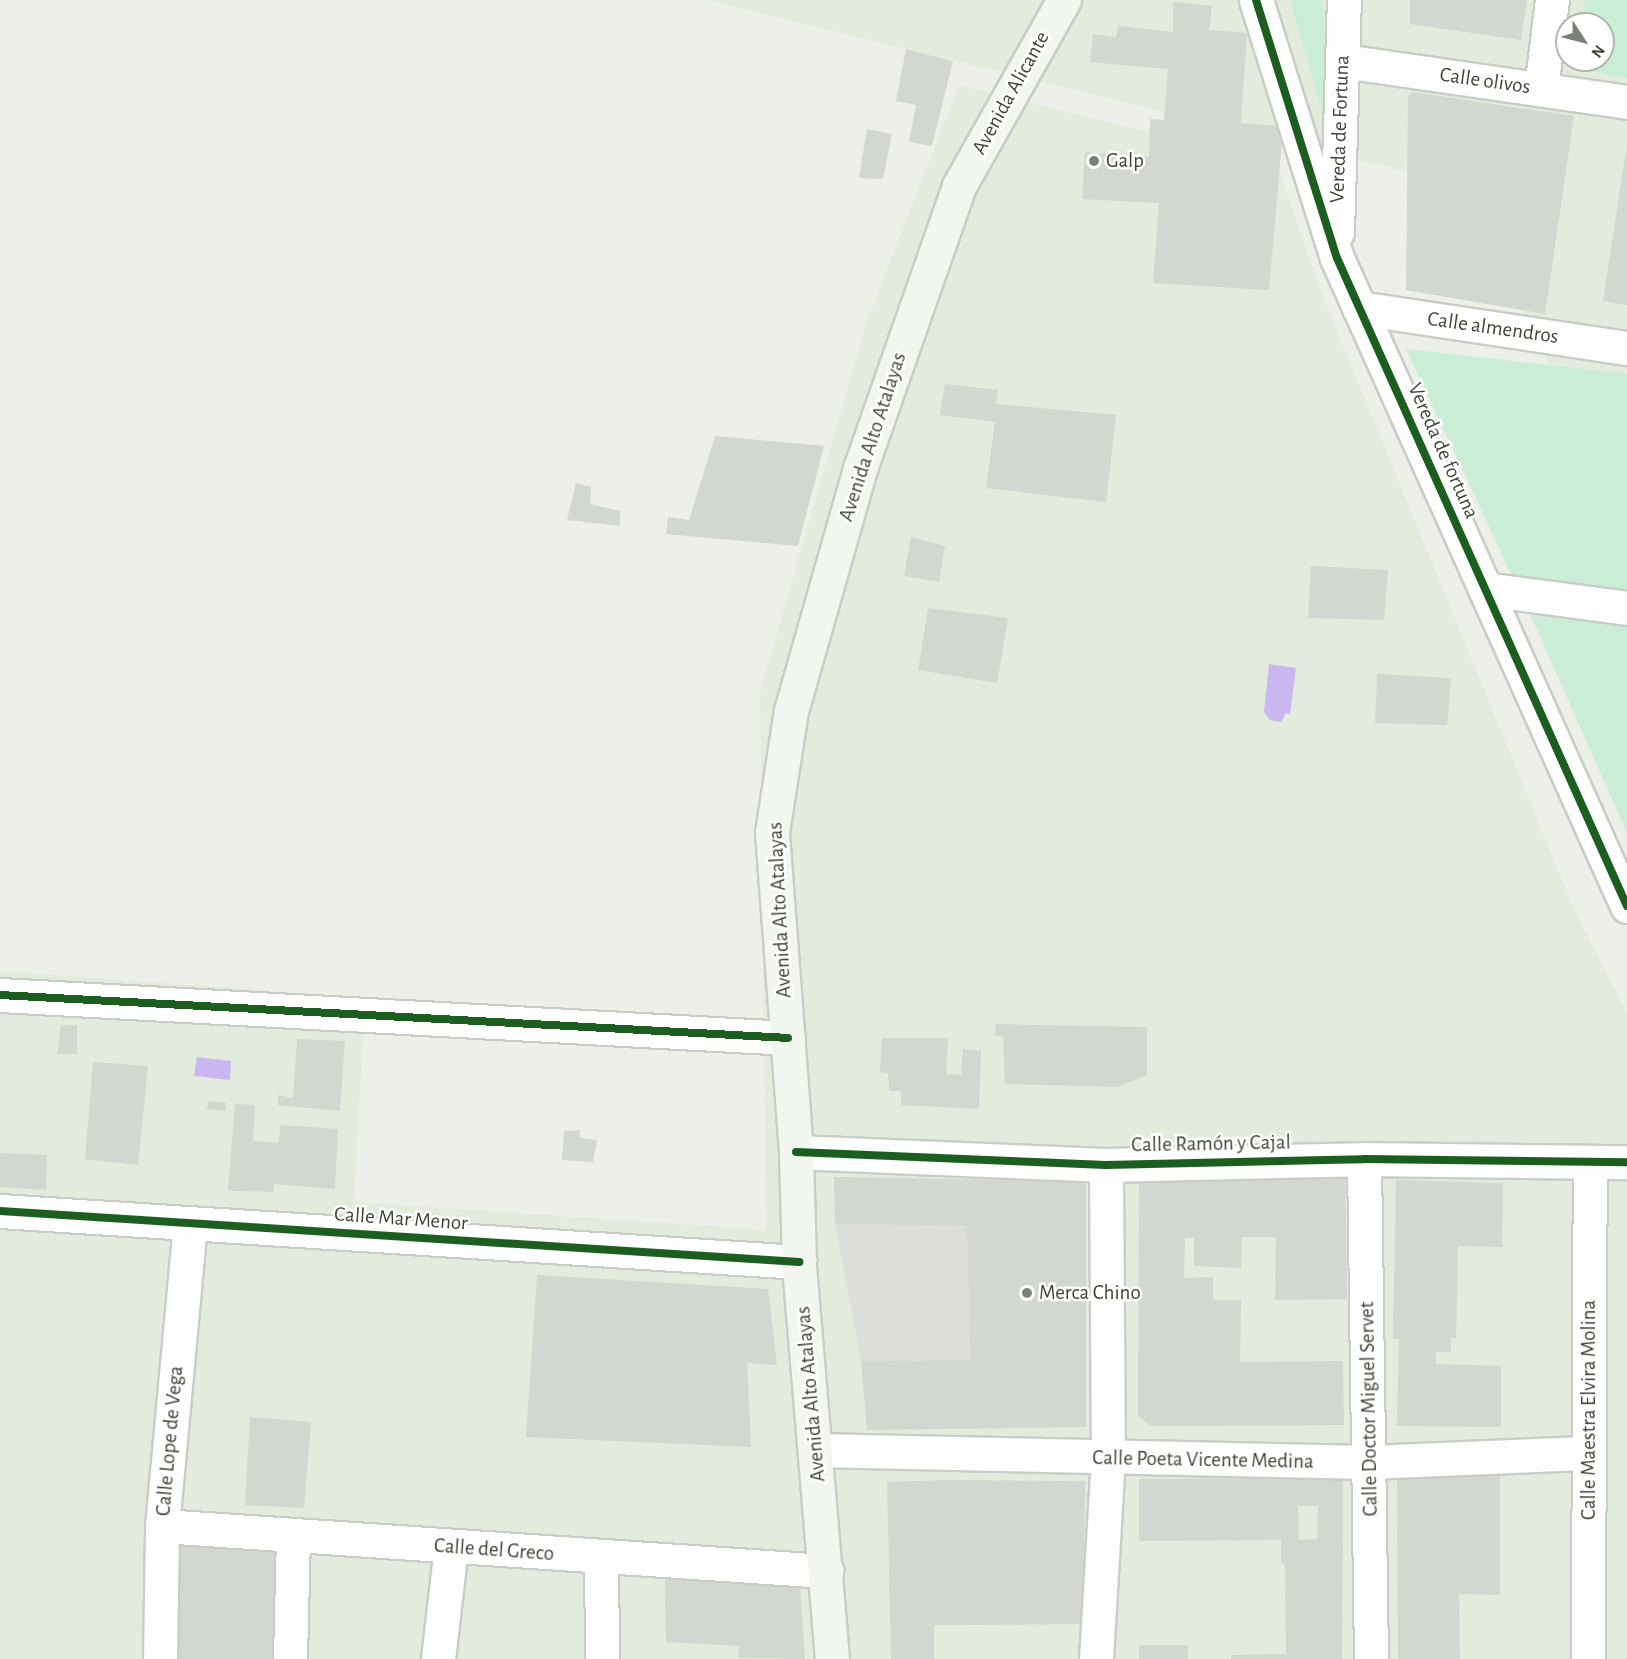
<!DOCTYPE html>
<html>
<head>
<meta charset="utf-8">
<style>
	body { margin:0 }
	#map { position:relative; width:1627px; height:1659px; overflow:hidden; background:#ecf0e9; font-family:"Alegreya Sans",sans-serif }
	div>[style] { position:absolute }
	.residential>* { inset:0; background:#e2ebdc }
	.green>* { inset:0; background:#c9edd5 }
	.parking>* { inset:0; background:#dcdfd9 }
	.water>* { inset:0; background:#cab7f0 }
	.building>* { inset:0; background:#d2d7cf }
	.roads { filter:drop-shadow(2px 0 #c8cdc5) drop-shadow(-2px 0 #c8cdc5) drop-shadow(0 2px #c8cdc5) drop-shadow(0 -2px #c8cdc5) }
	.minor>* { height:33px; margin:-16.5px; padding:0 16.5px; transform-origin:16.5px; border-radius:16.5px; background:#fcfdfc }
	.secondary>* { height:33px; margin:-16.5px; padding:0 16.5px; transform-origin:16.5px; border-radius:16.5px; background:#f1f6ee }
	.cycleway>* { height:8px; margin:-4px; padding:0 4px; transform-origin:4px; border-radius:4px; background:#1b5e20 }
	.dots>* { width:16px; height:16px; translate:-50% -50%; box-sizing:border-box; border:3px solid #fff; border-radius:50% }
	span { translate:-50% -50%; white-space:nowrap; text-align:center; line-height:1.15; -webkit-text-stroke:5px #fff; paint-order:stroke }
	.street-label { font-size:21px; color:#3d4635 }
	.poi-label { font-size:21px; color:#3d4635 }
	.left { translate:0 -50%; text-align:left }
	.north { position:absolute; left:1555px; top:12px; width:60px; height:60px; box-sizing:border-box; background:#fff; border:2px solid #b1b5ae; border-radius:50%; rotate:126deg; font-size:16px; font-weight:700; line-height:24px; text-align:center; color:#3d4635 }
	.north::after { content:''; display:block; margin:auto; width:21px; height:27px; background:#7a8274; clip-path:polygon(50% 0,100% 100%,50% 72%,0 100%) }
</style>
</head>
<body>
<div id="map">
	<div class="residential">
		<i style="clip-path:polygon(evenodd,706px 0,1627px 0,1627px 527px,1462px 185px,706px 0,1567px 24px,1603px 24px,1603px 60px,1567px 60px,1567px 24px)"></i>
		<i style="clip-path:polygon(959px 85px,1277px 164px,1320px 289px,1577px 916px,1627px 1013px,1627px 1659px,0 1659px,0 971px,365px 998px,354px 1202px,766px 1230px,760px 692px,868px 318px)"></i>
	</div>
	<div class="green">
		<i style="clip-path:polygon(1290px 0,1322px 0,1330px 105px,1324px 118px)"></i>
		<i style="clip-path:polygon(1585px 0,1627px 0,1627px 78px,1573px 68px,1575px 60px,1603px 60px,1603px 24px,1581px 24px)"></i>
		<i style="clip-path:polygon(1406px 349px,1627px 374px,1627px 833px,1534px 623px)"></i>
	</div>
	<div class="parking">
		<i style="clip-path:polygon(835px 1224px,967px 1226px,970px 1360px,861px 1361px)"></i>
	</div>
	<div class="water">
		<i style="clip-path:polygon(1269px 664px,1296px 668px,1290px 714px,1286px 713px,1281px 722px,1270px 720px,1264px 712px)"></i>
		<i style="clip-path:polygon(197px 1057px,231px 1061px,230px 1080px,194px 1076px)"></i>
	</div>
	<div class="building">
		<i style="clip-path:polygon(1410px 0,1527px 0,1521px 40px,1410px 24px)"></i>
		<i style="clip-path:polygon(1173px 2px,1212px 6px,1209px 30px,1247px 33px,1241px 123px,1277px 126px,1282px 141px,1269px 290px,1153px 283px,1159px 203px,1082px 199px,1085px 152px,1149px 157px,1150px 119px,1164px 120px,1168px 69px,1090px 62px,1093px 34px,1116px 37px,1118px 26px,1173px 32px)"></i>
		<i style="clip-path:polygon(906px 49px,953px 61px,932px 146px,909px 142px,916px 105px,896px 101px)"></i>
		<i style="clip-path:polygon(1412px 92px,1574px 116px,1545px 314px,1406px 290px,1408px 97px)"></i>
		<i style="clip-path:polygon(867px 129px,892px 134px,883px 179px,859px 178px)"></i>
		<i style="clip-path:polygon(1626px 150px,1627px 150px,1627px 305px,1603px 301px)"></i>
		<i style="clip-path:polygon(945px 384px,998px 390px,996px 404px,1116px 415px,1106px 502px,986px 488px,995px 422px,940px 415px)"></i>
		<i style="clip-path:polygon(715px 436px,824px 446px,798px 546px,666px 534px,668px 517px,689px 520px)"></i>
		<i style="clip-path:polygon(576px 483px,591px 487px,590px 504px,620px 511px,620px 526px,567px 520px)"></i>
		<i style="clip-path:polygon(911px 537px,945px 546px,939px 582px,904px 576px)"></i>
		<i style="clip-path:polygon(1311px 566px,1388px 570px,1384px 620px,1308px 618px)"></i>
		<i style="clip-path:polygon(928px 608px,1008px 618px,997px 683px,918px 670px)"></i>
		<i style="clip-path:polygon(1377px 674px,1451px 678px,1447px 725px,1375px 723px)"></i>
		<i style="clip-path:polygon(996px 1024px,1147px 1027px,1147px 1075px,1118px 1087px,1005px 1084px,1003px 1036px,995px 1036px)"></i>
		<i style="clip-path:polygon(61px 1025px,77px 1025px,77px 1054px,57px 1054px)"></i>
		<i style="clip-path:polygon(882px 1038px,948px 1038px,946px 1074px,961px 1075px,963px 1049px,981px 1051px,979px 1109px,901px 1105px,901px 1091px,889px 1091px,888px 1073px,880px 1072px)"></i>
		<i style="clip-path:polygon(297px 1039px,345px 1041px,340px 1111px,278px 1105px,278px 1095px,293px 1098px)"></i>
		<i style="clip-path:polygon(93px 1062px,148px 1066px,138px 1165px,85px 1159px)"></i>
		<i style="clip-path:polygon(208px 1101px,226px 1103px,226px 1111px,207px 1109px)"></i>
		<i style="clip-path:polygon(235px 1104px,255px 1105px,253px 1141px,278px 1143px,281px 1125px,338px 1129px,335px 1189px,274px 1184px,273px 1192px,228px 1191px)"></i>
		<i style="clip-path:polygon(580px 1130px,580px 1138px,597px 1140px,593px 1162px,562px 1160px,564px 1131px)"></i>
		<i style="clip-path:polygon(0 1153px,47px 1155px,46px 1190px,0 1187px)"></i>
		<i style="clip-path:polygon(834px 1177px,1086px 1181px,1086px 1427px,867px 1430px,861px 1361px,970px 1360px,967px 1226px,835px 1224px)"></i>
		<i style="clip-path:polygon(1345px 1179px,1347px 1299px,1275px 1300px,1276px 1237px,1242px 1237px,1241px 1268px,1194px 1266px,1194px 1238px,1185px 1238px,1184px 1278px,1213px 1277px,1213px 1300px,1241px 1300px,1240px 1362px,1343px 1361px,1344px 1425px,1150px 1426px,1138px 1415px,1139px 1181px)"></i>
		<i style="clip-path:polygon(1396px 1180px,1503px 1183px,1502px 1247px,1458px 1246px,1456px 1338px,1451px 1338px,1451px 1352px,1436px 1352px,1436px 1364px,1501px 1366px,1501px 1427px,1397px 1426px,1399px 1339px,1393px 1339px)"></i>
		<i style="clip-path:polygon(537px 1275px,768px 1289px,777px 1365px,747px 1363px,751px 1447px,526px 1437px)"></i>
		<i style="clip-path:polygon(250px 1417px,311px 1422px,304px 1508px,245px 1505px)"></i>
		<i style="clip-path:polygon(1500px 1475px,1500px 1595px,1459px 1594px,1460px 1659px,1398px 1659px,1397px 1476px)"></i>
		<i style="clip-path:polygon(evenodd,1343px 1478px,1342px 1659px,1231px 1659px,1232px 1655px,1286px 1654px,1285px 1565px,1281px 1562px,1281px 1540px,1139px 1541px,1139px 1479px,1343px 1478px,1298px 1506px,1318px 1506px,1317px 1539px,1299px 1540px,1298px 1506px)"></i>
		<i style="clip-path:polygon(949px 1480px,1085px 1481px,1084px 1624px,934px 1625px,934px 1659px,891px 1659px,887px 1482px)"></i>
		<i style="clip-path:polygon(173px 1544px,276px 1550px,272px 1659px,170px 1659px)"></i>
		<i style="clip-path:polygon(665px 1576px,800px 1585px,805px 1659px,738px 1658px,739px 1646px,666px 1642px)"></i>
		<i style="clip-path:polygon(1139px 1645px,1188px 1645px,1188px 1659px,1139px 1659px)"></i>
	</div>
	<div class="roads">
		<div class="minor">
			<i style="left:1256px;top:0;width:270px;rotate:72.6deg"></i>
			<i style="left:1337px;top:258px;width:710px;rotate:65.89deg"></i>
			<i style="left:1343px;top:61px;width:287px;rotate:8.2deg"></i>
			<i style="left:1541px;top:89px;width:90px;rotate:-83deg"></i>
			<i style="left:1337px;top:232px;width:232px;rotate:-88.3deg"></i>
			<i style="left:1359px;top:308px;width:271px;rotate:8.5deg"></i>
			<i style="left:1485px;top:589px;width:143px;rotate:7.6deg"></i>
			<i style="left:0;top:995px;width:789px;rotate:3.12deg"></i>
			<i style="left:796px;top:1152px;width:310px;rotate:2.4deg"></i>
			<i style="left:1106px;top:1165px;width:258px;rotate:-1.3deg"></i>
			<i style="left:1364px;top:1159px;width:263px;rotate:0.7deg"></i>
			<i style="left:1364px;top:1159px;width:500px;rotate:89.2deg"></i>
			<i style="left:0;top:1211px;width:801px;rotate:3.65deg"></i>
			<i style="left:816px;top:1450px;width:554px;rotate:1.24deg"></i>
			<i style="left:1370px;top:1462px;width:219px;rotate:-2.4deg"></i>
			<i style="left:162px;top:1526px;width:666px;rotate:3.88deg"></i>
			<i style="left:601px;top:1558px;width:101px;rotate:89.4deg"></i>
			<i style="left:160px;top:1659px;width:133px;rotate:-89.1deg"></i>
			<i style="left:162px;top:1526px;width:304px;rotate:-84.7deg"></i>
			<i style="left:290px;top:1659px;width:123px;rotate:-88.6deg"></i>
			<i style="left:438px;top:1659px;width:113px;rotate:-83.4deg"></i>
			<i style="left:1096px;top:1659px;width:200px;rotate:-86.6deg"></i>
			<i style="left:1108px;top:1459px;width:294px;rotate:-90.4deg"></i>
			<i style="left:1588px;top:1659px;width:497px;rotate:-89.8deg"></i>
		</div>
		<div class="secondary">
			<i style="left:832px;top:1659px;width:398px;rotate:-94.8deg"></i>
			<i style="left:799px;top:1262px;width:110px;rotate:-91.6deg"></i>
			<i style="left:796px;top:1152px;width:321px;rotate:-94.3deg"></i>
			<i style="left:772px;top:832px;width:122px;rotate:-81.1deg"></i>
			<i style="left:791px;top:711px;width:255px;rotate:-74.1deg"></i>
			<i style="left:861px;top:466px;width:297px;rotate:-70.7deg"></i>
			<i style="left:959px;top:186px;width:214px;rotate:-60.6deg"></i>
		</div>
	</div>
	<div class="cycleway">
		<i style="left:1256px;top:0;width:270px;rotate:72.6deg"></i>
		<i style="left:1337px;top:258px;width:710px;rotate:65.89deg"></i>
		<i style="left:0;top:995px;width:789px;rotate:3.12deg"></i>
		<i style="left:796px;top:1152px;width:310px;rotate:2.4deg"></i>
		<i style="left:1106px;top:1165px;width:258px;rotate:-1.3deg"></i>
		<i style="left:1364px;top:1159px;width:263px;rotate:0.7deg"></i>
		<i style="left:0;top:1211px;width:801px;rotate:3.65deg"></i>
	</div>
	<div class="dots">
		<i style="left:1094px;top:161px;background:#7a8274"></i>
		<i style="left:1027px;top:1293px;background:#7a8274"></i>
	</div>
	<div class="street-label">
		<span style="left:1485px;top:81px;rotate:8deg">Calle olivos</span>
		<span style="left:1011px;top:93px;rotate:-61deg">Avenida Alicante</span>
		<span style="left:1340px;top:129px;rotate:-88deg">Vereda de Fortuna</span>
		<span style="left:1493px;top:328px;rotate:8deg">Calle almendros</span>
		<span style="left:873px;top:437px;rotate:-72deg">Avenida Alto Atalayas</span>
		<span style="left:1443px;top:451px;rotate:66deg">Vereda de fortuna</span>
		<span style="left:780px;top:910px;rotate:-93deg">Avenida Alto Atalayas</span>
		<span style="left:1211px;top:1144px;rotate:-1deg">Calle Ramón y Cajal</span>
		<span style="left:401px;top:1219px;rotate:4deg">Calle Mar Menor</span>
		<span style="left:811px;top:1394px;rotate:-95deg">Avenida Alto Atalayas</span>
		<span style="left:1369px;top:1409px;rotate:-91deg">Calle Doctor Miguel Servet</span>
		<span style="left:1589px;top:1410px;rotate:-90deg">Calle Maestra Elvira Molina</span>
		<span style="left:170px;top:1441px;rotate:-85deg">Calle Lope de Vega</span>
		<span style="left:1203px;top:1460px;rotate:1deg">Calle Poeta Vicente Medina</span>
		<span style="left:494px;top:1550px;rotate:4deg">Calle del Greco</span>
	</div>
	<div class="poi-label">
		<span class="left" style="left:1106px;top:161px">Galp</span>
		<span class="left" style="left:1039px;top:1293px">Merca Chino</span>
	</div>
	<div class="north">N</div>
</div>
</body>
</html>
